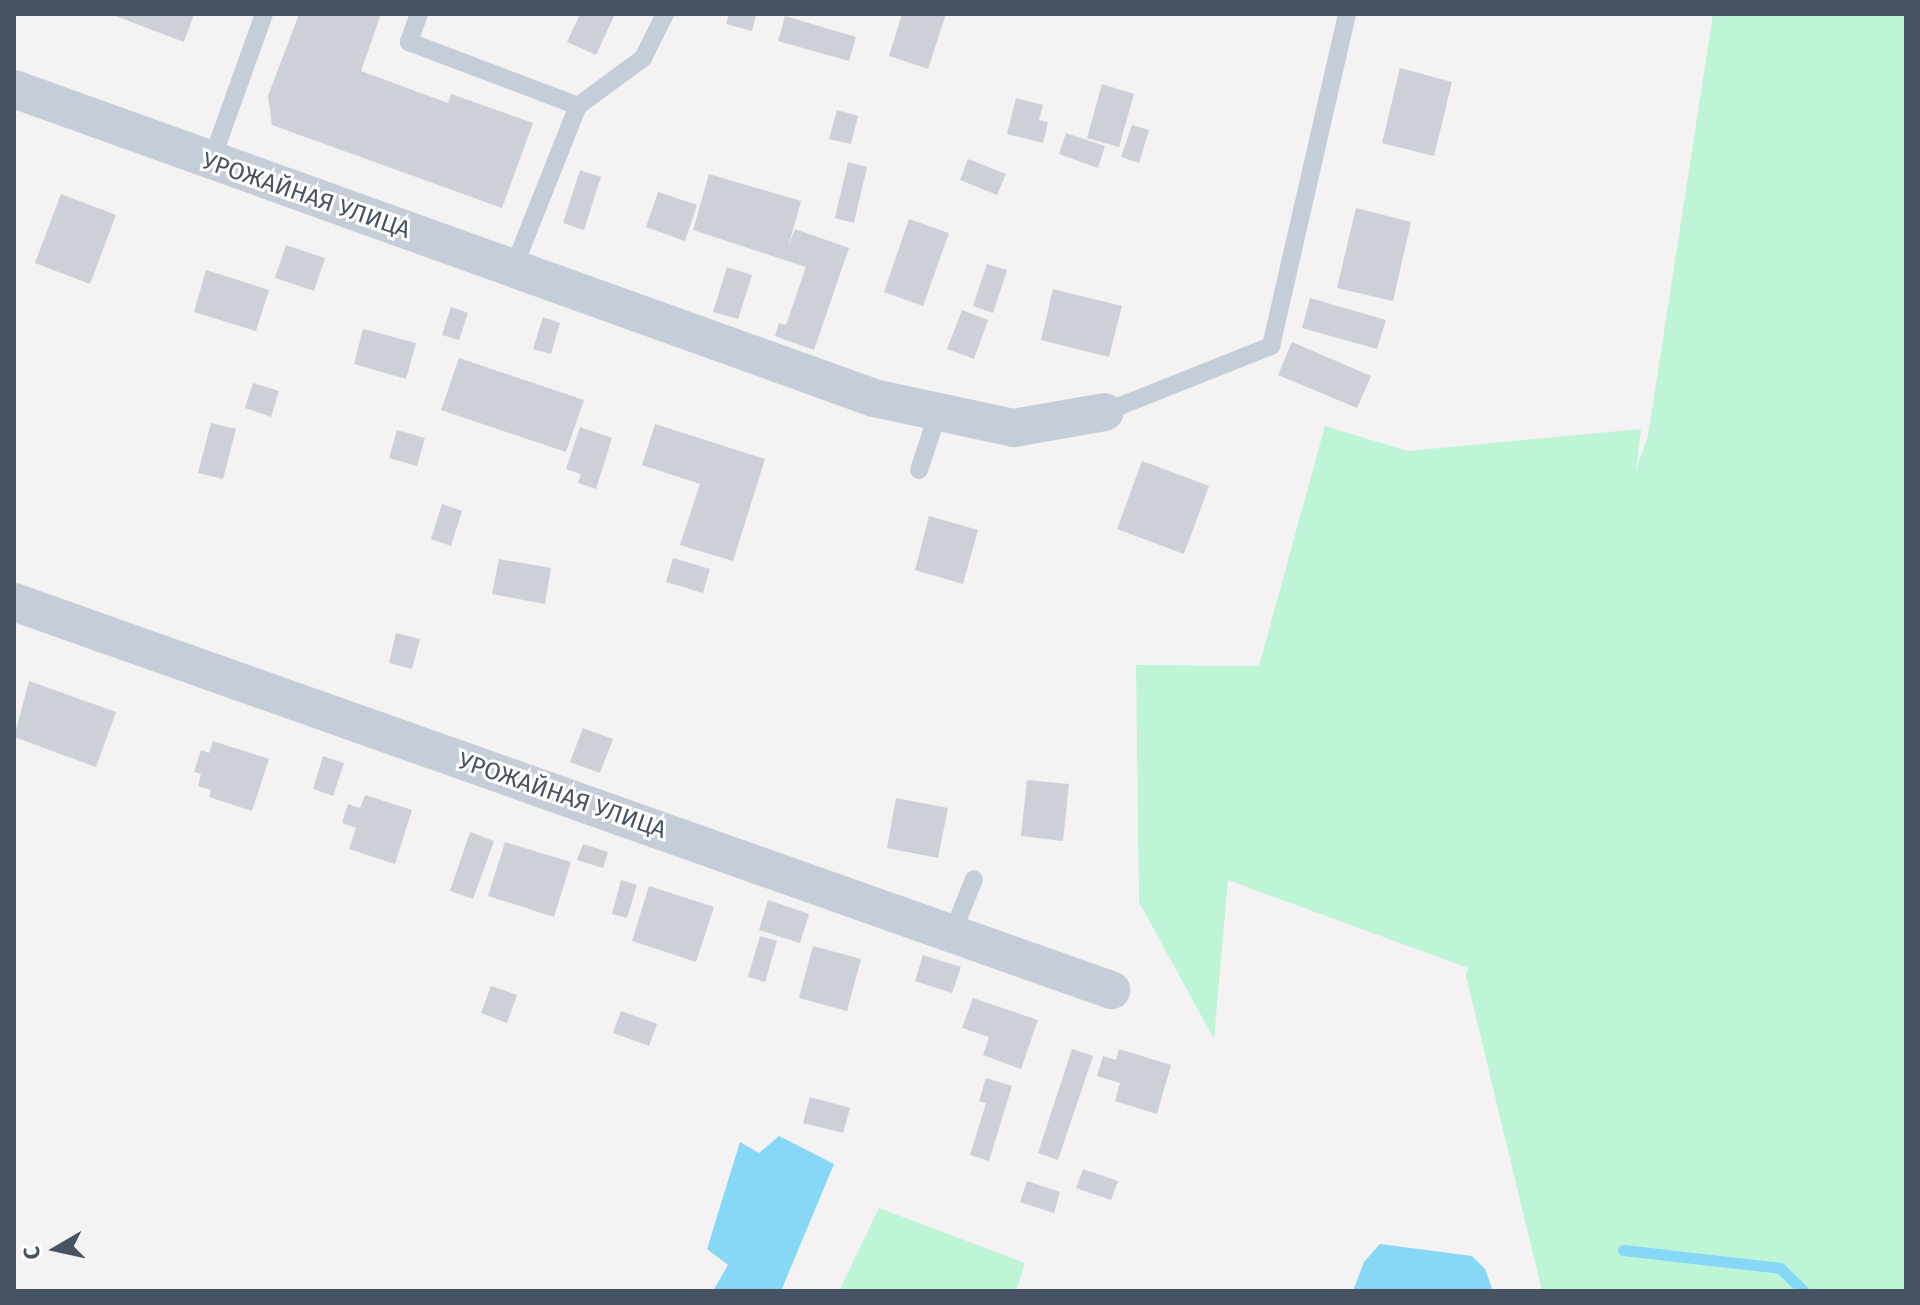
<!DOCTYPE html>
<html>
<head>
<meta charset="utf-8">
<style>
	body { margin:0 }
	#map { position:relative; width:1920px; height:1305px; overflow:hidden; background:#f4f2f2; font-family:"Fira Sans",sans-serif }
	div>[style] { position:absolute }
	.green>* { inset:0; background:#bef5d7 }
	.water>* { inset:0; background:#87d7f6 }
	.stream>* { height:11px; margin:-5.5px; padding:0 5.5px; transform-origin:5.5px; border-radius:5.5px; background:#87d7f6 }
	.building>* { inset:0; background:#ced0d8 }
	.lane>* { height:18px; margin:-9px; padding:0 9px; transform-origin:9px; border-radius:9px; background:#c5cdd8 }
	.street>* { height:38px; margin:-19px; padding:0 19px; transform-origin:19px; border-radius:19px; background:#c5cdd8 }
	span { translate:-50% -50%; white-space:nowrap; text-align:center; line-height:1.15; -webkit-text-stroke:6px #fff; paint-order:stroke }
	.street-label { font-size:24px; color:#475362 }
	.frame { position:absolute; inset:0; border:16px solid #475362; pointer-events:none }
	.north { position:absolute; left:16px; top:1209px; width:80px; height:80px; -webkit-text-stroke:6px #fff; paint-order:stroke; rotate:261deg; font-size:22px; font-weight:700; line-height:32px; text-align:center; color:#475362 }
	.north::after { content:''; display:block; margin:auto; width:28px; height:36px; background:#475362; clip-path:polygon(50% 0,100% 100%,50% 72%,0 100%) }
</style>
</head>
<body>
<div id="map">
	<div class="green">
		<i style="clip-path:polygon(1713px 14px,1906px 14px,1906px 1291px,1542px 1291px,1466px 976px,1468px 968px,1228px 880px,1214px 1039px,1139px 902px,1136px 665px,1259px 666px,1325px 426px,1408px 451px,1641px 429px,1636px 470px,1648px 436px)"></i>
		<i style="clip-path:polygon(879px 1208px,1025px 1263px,1016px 1291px,839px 1291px)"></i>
	</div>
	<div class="water">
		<i style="clip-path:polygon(779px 1136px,834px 1164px,781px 1291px,713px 1291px,728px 1265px,707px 1249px,740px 1142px,759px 1153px)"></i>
		<i style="clip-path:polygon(1380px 1244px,1472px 1256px,1485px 1269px,1493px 1291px,1353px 1291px,1364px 1262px)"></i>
	</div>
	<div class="stream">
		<i style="left:1623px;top:1250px;width:158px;rotate:6.5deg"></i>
		<i style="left:1780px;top:1268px;width:33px;rotate:44deg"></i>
	</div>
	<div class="building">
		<i style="clip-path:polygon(110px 14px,194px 14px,184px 42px)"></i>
		<i style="clip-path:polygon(299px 14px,381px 14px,361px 71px,448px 103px,451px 94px,533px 123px,502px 208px,272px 125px,268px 96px)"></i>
		<i style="clip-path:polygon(580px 14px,615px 14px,596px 55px,567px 42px)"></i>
		<i style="clip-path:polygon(729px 14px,756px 15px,752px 31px,726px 24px)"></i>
		<i style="clip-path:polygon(902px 14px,946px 14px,928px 69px,889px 56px)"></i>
		<i style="clip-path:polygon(785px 16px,856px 37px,849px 61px,778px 41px)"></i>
		<i style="clip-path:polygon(1400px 68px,1452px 82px,1434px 156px,1382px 143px)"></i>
		<i style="clip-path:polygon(1102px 84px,1134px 94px,1119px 147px,1087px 138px)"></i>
		<i style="clip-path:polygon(1016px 98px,1043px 105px,1039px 120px,1048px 122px,1043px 143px,1007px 134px)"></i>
		<i style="clip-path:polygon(837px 110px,858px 116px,851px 144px,829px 139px)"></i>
		<i style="clip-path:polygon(1132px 125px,1149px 130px,1139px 163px,1121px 157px)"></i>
		<i style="clip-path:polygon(1066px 133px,1105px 146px,1098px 168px,1059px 154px)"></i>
		<i style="clip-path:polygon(968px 159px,1006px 174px,997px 195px,960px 180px)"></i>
		<i style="clip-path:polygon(848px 162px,867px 167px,854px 223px,835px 218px)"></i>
		<i style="clip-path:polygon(580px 170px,601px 177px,584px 230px,563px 223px)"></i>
		<i style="clip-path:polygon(709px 174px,801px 201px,788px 247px,795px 229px,849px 248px,814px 350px,775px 336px,779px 323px,786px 325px,806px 267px,693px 230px)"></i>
		<i style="clip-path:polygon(658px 192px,697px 205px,685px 241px,646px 227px)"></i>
		<i style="clip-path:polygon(61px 194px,116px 215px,90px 284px,35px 263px)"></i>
		<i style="clip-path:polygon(1356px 208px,1411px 222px,1393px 301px,1337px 288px)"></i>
		<i style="clip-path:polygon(909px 219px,949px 233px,923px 306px,884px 292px)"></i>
		<i style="clip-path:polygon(286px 245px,325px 258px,314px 291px,275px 278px)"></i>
		<i style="clip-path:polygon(987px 264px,1007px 270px,993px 313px,973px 306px)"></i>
		<i style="clip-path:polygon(727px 267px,752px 275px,738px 319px,713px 312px)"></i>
		<i style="clip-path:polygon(206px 270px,269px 290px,256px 331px,194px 312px)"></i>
		<i style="clip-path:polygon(1053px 289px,1122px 306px,1109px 357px,1041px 340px)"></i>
		<i style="clip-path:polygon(1310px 298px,1386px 320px,1377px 349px,1302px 328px)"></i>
		<i style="clip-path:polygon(451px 307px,468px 313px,459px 340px,442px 335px)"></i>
		<i style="clip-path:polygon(962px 310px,988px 320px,974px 359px,947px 349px)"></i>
		<i style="clip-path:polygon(543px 317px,560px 323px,551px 354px,533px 349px)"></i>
		<i style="clip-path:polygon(363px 329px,416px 343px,406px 379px,354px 364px)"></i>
		<i style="clip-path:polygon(1292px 342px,1371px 376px,1357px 408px,1278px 375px)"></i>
		<i style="clip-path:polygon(459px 358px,584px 400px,566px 452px,441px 410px)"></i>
		<i style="clip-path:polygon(253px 383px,279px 391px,271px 417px,245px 408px)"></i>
		<i style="clip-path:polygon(211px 423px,236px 429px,223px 479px,198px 473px)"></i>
		<i style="clip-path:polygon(655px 424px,765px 459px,733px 561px,680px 545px,700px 484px,642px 465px)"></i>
		<i style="clip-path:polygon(580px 427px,612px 438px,596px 489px,578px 483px,581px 474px,566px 469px)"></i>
		<i style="clip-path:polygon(397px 430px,425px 438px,417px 466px,389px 458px)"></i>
		<i style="clip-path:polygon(1142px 461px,1209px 486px,1184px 554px,1117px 529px)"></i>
		<i style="clip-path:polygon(442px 504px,462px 511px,451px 546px,431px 539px)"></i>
		<i style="clip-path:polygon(929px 516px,978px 530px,963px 584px,915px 570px)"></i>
		<i style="clip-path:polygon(673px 558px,710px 569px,703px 593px,666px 582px)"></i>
		<i style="clip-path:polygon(499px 559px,551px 568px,545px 604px,492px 594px)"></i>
		<i style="clip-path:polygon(396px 633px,420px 639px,412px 669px,389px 663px)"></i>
		<i style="clip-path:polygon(29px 681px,116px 712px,96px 767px,14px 737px)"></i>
		<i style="clip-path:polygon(583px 728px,613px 739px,600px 773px,570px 762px)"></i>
		<i style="clip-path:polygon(213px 741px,269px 759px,252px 811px,209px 797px,211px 790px,198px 786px,201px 774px,194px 772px,201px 750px,209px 753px)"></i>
		<i style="clip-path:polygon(323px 756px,344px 763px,333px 796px,313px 789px)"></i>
		<i style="clip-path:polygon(1027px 780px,1069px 784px,1063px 841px,1021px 836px)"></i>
		<i style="clip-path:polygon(365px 795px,412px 810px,395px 864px,349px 849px,356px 828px,342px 823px,348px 804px,360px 808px)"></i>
		<i style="clip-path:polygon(896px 798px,948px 808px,938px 858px,887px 848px)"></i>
		<i style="clip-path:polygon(470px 832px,494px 841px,473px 899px,450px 891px)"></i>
		<i style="clip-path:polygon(505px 842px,571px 862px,554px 917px,488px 896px)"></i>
		<i style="clip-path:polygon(583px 844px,608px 852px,603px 868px,577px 860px)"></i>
		<i style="clip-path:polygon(621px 880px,637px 885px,627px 918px,612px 914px)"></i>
		<i style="clip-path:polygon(649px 886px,714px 907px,696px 962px,632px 941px)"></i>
		<i style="clip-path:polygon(768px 900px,809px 914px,800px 943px,759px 930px)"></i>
		<i style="clip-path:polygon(760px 936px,777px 941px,765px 982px,748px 977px)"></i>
		<i style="clip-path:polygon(813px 946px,861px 959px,847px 1011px,799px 998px)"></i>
		<i style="clip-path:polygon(923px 955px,961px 967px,952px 993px,915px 981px)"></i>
		<i style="clip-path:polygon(491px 986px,517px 995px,507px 1023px,481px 1013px)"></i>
		<i style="clip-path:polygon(973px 998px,1038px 1020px,1021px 1069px,983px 1055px,989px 1037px,962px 1028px)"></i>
		<i style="clip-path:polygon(621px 1011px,657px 1024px,649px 1046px,613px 1033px)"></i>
		<i style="clip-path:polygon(1072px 1049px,1093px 1056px,1058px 1160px,1038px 1153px)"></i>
		<i style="clip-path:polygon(1119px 1049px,1171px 1065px,1157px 1114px,1115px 1101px,1120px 1083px,1097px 1076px,1103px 1056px,1116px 1060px)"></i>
		<i style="clip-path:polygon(986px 1078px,1012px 1086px,989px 1161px,970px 1155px,986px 1103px,979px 1101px)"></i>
		<i style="clip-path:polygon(810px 1097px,850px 1108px,843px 1133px,803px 1123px)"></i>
		<i style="clip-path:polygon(1083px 1169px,1118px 1181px,1111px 1200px,1076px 1188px)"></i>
		<i style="clip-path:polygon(1027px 1181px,1060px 1192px,1054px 1213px,1020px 1202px)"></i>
	</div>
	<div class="lane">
		<i style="left:419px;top:14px;width:30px;rotate:110deg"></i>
		<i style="left:409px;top:42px;width:181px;rotate:20.7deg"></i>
		<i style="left:211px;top:162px;width:157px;rotate:-70.3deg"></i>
		<i style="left:513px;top:269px;width:175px;rotate:-68.3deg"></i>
		<i style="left:578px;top:106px;width:81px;rotate:-36.4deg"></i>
		<i style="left:643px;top:58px;width:49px;rotate:-63.4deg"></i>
		<i style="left:1105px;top:412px;width:179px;rotate:-21.7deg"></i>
		<i style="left:1271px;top:346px;width:341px;rotate:-77.1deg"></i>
		<i style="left:919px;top:470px;width:60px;rotate:-71.6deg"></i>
		<i style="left:952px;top:934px;width:59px;rotate:-68.2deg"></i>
	</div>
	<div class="street">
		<i style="left:14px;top:89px;width:914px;rotate:19.76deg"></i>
		<i style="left:874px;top:398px;width:143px;rotate:12.1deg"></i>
		<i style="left:1014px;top:428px;width:92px;rotate:-10deg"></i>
		<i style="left:14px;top:602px;width:1164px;rotate:19.48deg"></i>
	</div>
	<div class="street-label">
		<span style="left:306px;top:196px;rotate:19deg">УРОЖАЙНАЯ УЛИЦА</span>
		<span style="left:562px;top:796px;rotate:19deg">УРОЖАЙНАЯ УЛИЦА</span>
	</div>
	<div class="frame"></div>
	<div class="north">С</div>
</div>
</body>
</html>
